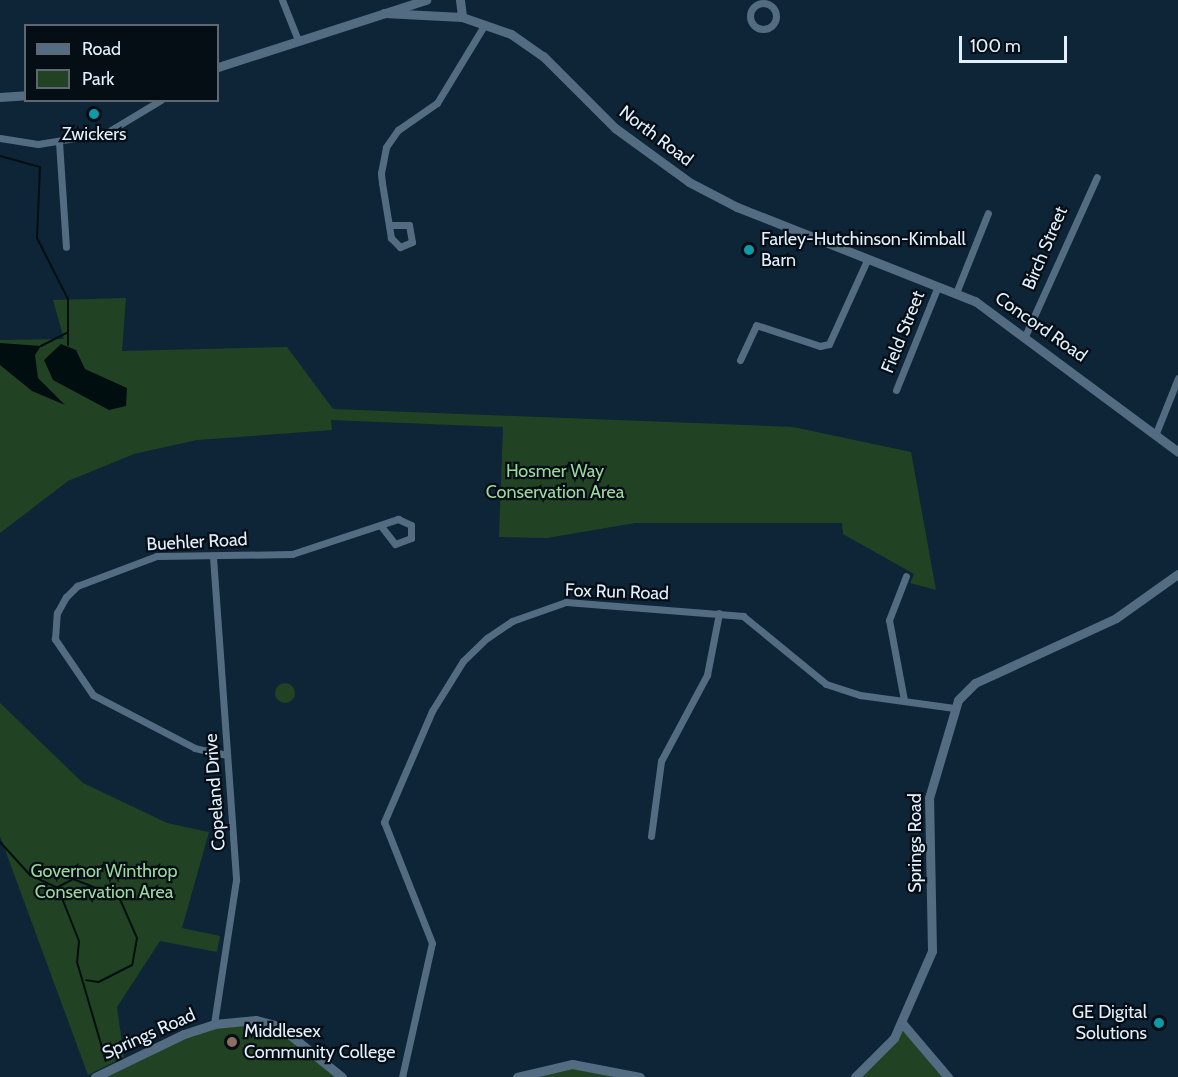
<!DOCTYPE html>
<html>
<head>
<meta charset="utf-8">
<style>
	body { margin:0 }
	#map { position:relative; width:1178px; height:1077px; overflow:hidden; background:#0e2537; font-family:Cabin,sans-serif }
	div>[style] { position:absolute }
	.green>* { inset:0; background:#224323 }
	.round { border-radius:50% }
	.water>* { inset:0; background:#000e10 }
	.stream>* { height:2px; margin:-1px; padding:0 1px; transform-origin:1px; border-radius:1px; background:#000e10 }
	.street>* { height:7px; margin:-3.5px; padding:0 3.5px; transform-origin:3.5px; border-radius:3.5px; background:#536c82 }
	.street>.ring { margin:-3.5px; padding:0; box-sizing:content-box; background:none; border:7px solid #536c82; border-radius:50% }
	.secondary>* { height:9px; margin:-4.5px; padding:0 4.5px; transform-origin:4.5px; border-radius:4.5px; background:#536c82 }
	.dots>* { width:16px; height:16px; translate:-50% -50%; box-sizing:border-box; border:3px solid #050d15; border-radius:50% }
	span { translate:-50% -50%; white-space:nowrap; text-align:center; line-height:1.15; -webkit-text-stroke:4.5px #050d15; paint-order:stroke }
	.poi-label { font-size:18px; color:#e2f0fd }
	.left { translate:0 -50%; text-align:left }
	.right { translate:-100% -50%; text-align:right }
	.street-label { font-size:18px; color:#e2f0fd }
	.park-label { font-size:18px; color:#9cd89d }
	.legend { position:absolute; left:24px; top:24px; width:195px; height:78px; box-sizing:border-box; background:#050d15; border:2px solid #5d6872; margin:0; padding:8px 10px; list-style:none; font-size:18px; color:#e2f0fd }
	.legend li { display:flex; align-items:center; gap:12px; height:30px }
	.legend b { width:30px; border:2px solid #5d6872 }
	.scale { position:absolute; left:959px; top:36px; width:108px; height:27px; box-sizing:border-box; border:3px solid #e2f0fd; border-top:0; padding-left:8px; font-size:18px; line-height:21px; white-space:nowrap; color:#e2f0fd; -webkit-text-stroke:4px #050d15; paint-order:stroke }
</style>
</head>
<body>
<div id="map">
	<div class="green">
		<i style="clip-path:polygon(126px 298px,122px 351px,287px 347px,333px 409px,793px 427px,911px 452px,936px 590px,910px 583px,914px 574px,843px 534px,842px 523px,635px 523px,547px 538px,499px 537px,503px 427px,331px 420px,332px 430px,197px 440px,134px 454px,68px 481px,0 533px,0 340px,64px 339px,53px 300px)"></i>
		<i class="round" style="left:275px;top:683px;width:20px;height:20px"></i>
		<i style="clip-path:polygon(0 703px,83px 783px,167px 823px,209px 832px,182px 928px,220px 936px,217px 952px,160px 941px,117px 1007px,124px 1057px,88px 1075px,0 836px)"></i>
		<i style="clip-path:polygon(223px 1022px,279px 1026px,342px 1077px,95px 1077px)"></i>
		<i style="clip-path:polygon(902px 1023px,945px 1077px,855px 1077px)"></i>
		<i style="clip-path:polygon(557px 1066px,639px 1077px,517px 1077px)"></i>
	</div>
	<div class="water">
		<i style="clip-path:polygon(0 343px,41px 346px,35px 355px,38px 378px,65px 405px,32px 391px,0 365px)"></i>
		<i style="clip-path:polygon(61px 344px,76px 350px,85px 369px,127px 388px,126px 406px,109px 410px,53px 380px,44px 360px)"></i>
	</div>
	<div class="stream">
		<i style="left:0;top:156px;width:41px;rotate:15.4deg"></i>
		<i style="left:40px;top:167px;width:71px;rotate:92.4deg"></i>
		<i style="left:37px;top:238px;width:68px;rotate:63.1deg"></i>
		<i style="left:68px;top:299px;width:46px;rotate:90deg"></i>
		<i style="left:41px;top:346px;width:30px;rotate:-27deg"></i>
		<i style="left:0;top:842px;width:45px;rotate:47.7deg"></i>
		<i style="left:30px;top:875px;width:31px;rotate:25deg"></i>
		<i style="left:58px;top:888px;width:57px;rotate:68.4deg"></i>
		<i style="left:79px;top:941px;width:21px;rotate:95deg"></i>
		<i style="left:77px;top:962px;width:103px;rotate:73.7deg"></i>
		<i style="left:58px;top:887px;width:17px;rotate:-28deg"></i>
		<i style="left:73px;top:879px;width:49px;rotate:21.4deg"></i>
		<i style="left:119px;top:897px;width:45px;rotate:66.3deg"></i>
		<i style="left:137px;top:938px;width:27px;rotate:100deg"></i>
		<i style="left:132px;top:965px;width:38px;rotate:153deg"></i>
		<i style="left:98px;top:982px;width:12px;rotate:-171deg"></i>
	</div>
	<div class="street">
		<i style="left:282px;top:0;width:43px;rotate:68.2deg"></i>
		<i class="ring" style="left:750px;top:3px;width:19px;height:19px"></i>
		<i style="left:0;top:138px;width:38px;rotate:9deg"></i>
		<i style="left:38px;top:144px;width:69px;rotate:-9.2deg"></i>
		<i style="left:106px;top:133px;width:64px;rotate:-31deg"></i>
		<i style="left:59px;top:142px;width:105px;rotate:86.2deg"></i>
		<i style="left:389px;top:225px;width:20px"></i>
		<i style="left:409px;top:225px;width:17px;rotate:80deg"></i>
		<i style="left:412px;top:242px;width:13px;rotate:157deg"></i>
		<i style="left:400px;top:247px;width:13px;rotate:-135deg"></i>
		<i style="left:391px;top:238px;width:56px;rotate:-99.3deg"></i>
		<i style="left:382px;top:183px;width:10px;rotate:-96deg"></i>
		<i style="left:381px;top:173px;width:26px;rotate:-79deg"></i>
		<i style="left:386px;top:147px;width:21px;rotate:-55deg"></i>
		<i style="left:398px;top:130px;width:47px;rotate:-34.7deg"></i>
		<i style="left:437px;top:103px;width:92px;rotate:-58.7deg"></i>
		<i style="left:956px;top:293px;width:86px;rotate:-68.2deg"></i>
		<i style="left:1026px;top:334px;width:172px;rotate:-65.7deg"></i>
		<i style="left:740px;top:360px;width:38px;rotate:-65deg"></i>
		<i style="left:756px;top:325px;width:67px;rotate:18.2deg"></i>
		<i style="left:820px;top:346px;width:9px;rotate:-13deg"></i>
		<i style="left:829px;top:344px;width:94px;rotate:-65.6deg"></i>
		<i style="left:896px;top:390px;width:112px;rotate:-68deg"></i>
		<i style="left:1156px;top:433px;width:59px;rotate:-68.2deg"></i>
		<i style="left:213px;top:557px;width:324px;rotate:85.9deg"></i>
		<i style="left:236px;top:880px;width:146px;rotate:98.7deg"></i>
		<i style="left:904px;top:700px;width:81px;rotate:-100.6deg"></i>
		<i style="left:889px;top:620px;width:47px;rotate:-68.9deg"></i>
		<i style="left:227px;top:755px;width:33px;rotate:-168deg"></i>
		<i style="left:195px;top:748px;width:115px;rotate:-152.5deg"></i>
		<i style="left:93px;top:695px;width:68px;rotate:-124.2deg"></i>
		<i style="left:55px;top:639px;width:26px;rotate:-86deg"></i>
		<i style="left:57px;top:613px;width:18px;rotate:-61deg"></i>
		<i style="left:66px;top:597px;width:16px;rotate:-45deg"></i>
		<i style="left:77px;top:586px;width:85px;rotate:-20.6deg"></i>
		<i style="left:157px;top:556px;width:135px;rotate:-0.8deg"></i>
		<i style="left:292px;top:554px;width:112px;rotate:-18.3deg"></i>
		<i style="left:398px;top:519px;width:14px;rotate:25deg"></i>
		<i style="left:411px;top:525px;width:13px;rotate:90deg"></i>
		<i style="left:411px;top:538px;width:17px;rotate:159deg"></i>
		<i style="left:395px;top:544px;width:23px;rotate:-128deg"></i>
		<i style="left:651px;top:836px;width:76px;rotate:-82.4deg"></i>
		<i style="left:661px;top:761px;width:98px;rotate:-61.9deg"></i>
		<i style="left:707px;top:675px;width:63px;rotate:-79deg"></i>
		<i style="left:402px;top:1077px;width:137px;rotate:-77.4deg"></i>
		<i style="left:432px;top:943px;width:130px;rotate:-111.6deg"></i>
		<i style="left:384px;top:822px;width:121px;rotate:-66.6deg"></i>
		<i style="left:432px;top:711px;width:59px;rotate:-58.2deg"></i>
		<i style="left:463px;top:661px;width:33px;rotate:-44deg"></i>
		<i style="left:487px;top:638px;width:30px;rotate:-34deg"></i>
		<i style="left:512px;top:621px;width:57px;rotate:-19.4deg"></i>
		<i style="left:566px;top:602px;width:178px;rotate:4.5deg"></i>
		<i style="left:743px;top:616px;width:107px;rotate:39.3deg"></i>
		<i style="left:826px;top:684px;width:36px;rotate:18deg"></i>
		<i style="left:860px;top:695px;width:95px;rotate:7.9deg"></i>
	</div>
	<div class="secondary">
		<i style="left:460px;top:0;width:17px;rotate:83deg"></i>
		<i style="left:384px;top:13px;width:78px;rotate:2.9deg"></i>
		<i style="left:462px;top:17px;width:52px;rotate:19.1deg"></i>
		<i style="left:511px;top:34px;width:39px;rotate:35deg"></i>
		<i style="left:543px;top:56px;width:102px;rotate:45deg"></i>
		<i style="left:615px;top:128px;width:92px;rotate:36.1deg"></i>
		<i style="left:689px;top:182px;width:54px;rotate:27.5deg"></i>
		<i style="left:737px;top:207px;width:256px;rotate:21.6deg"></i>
		<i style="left:975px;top:301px;width:253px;rotate:36.6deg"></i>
		<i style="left:218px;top:67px;width:219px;rotate:-17.9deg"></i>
		<i style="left:0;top:97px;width:26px;rotate:-4deg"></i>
		<i style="left:902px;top:1023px;width:71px;rotate:49.6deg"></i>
		<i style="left:95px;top:1077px;width:99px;rotate:-25.8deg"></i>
		<i style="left:184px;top:1034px;width:32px;rotate:-18deg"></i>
		<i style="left:214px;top:1024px;width:42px;rotate:-5.4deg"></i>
		<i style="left:256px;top:1020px;width:24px;rotate:15deg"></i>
		<i style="left:279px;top:1026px;width:81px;rotate:39deg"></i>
		<i style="left:517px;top:1077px;width:57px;rotate:-13.3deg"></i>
		<i style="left:572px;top:1064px;width:69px;rotate:10.8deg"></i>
		<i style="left:855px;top:1077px;width:55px;rotate:-45deg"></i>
		<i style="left:894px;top:1038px;width:95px;rotate:-66.4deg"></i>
		<i style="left:932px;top:951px;width:153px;rotate:-91.1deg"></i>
		<i style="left:929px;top:798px;width:102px;rotate:-73.5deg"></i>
		<i style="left:958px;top:700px;width:24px;rotate:-45deg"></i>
		<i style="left:975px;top:683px;width:155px;rotate:-24.7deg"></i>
		<i style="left:1116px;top:618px;width:76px;rotate:-35.4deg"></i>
	</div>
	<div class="dots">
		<i style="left:94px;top:114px;background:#0f9aa8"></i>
		<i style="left:749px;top:250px;background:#0f9aa8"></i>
		<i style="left:1159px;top:1023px;background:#0f9aa8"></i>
		<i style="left:232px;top:1042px;background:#8d6e63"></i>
	</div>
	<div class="poi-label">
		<span style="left:94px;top:134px">Zwickers</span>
		<span class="left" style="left:761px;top:250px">Farley-Hutchinson-Kimball<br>Barn</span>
		<span class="right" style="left:1147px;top:1023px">GE Digital<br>Solutions</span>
		<span class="left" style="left:244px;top:1042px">Middlesex<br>Community College</span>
	</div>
	<div class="street-label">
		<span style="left:656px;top:136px;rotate:37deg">North Road</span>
		<span style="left:1045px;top:248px;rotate:-67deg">Birch Street</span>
		<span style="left:1041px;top:327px;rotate:35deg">Concord Road</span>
		<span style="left:903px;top:332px;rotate:-68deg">Field Street</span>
		<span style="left:197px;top:542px;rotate:-3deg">Buehler Road</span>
		<span style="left:617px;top:592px;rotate:2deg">Fox Run Road</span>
		<span style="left:215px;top:792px;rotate:-94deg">Copeland Drive</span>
		<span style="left:915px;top:843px;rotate:-90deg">Springs Road</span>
		<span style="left:149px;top:1034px;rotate:-24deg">Springs Road</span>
	</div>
	<div class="park-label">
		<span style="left:555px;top:482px">Hosmer Way<br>Conservation Area</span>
		<span style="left:104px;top:882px">Governor Winthrop<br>Conservation Area</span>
	</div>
	<ul class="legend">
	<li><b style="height:8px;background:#536c82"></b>Road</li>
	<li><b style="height:16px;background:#224323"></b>Park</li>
	</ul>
	<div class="scale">100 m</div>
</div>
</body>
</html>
